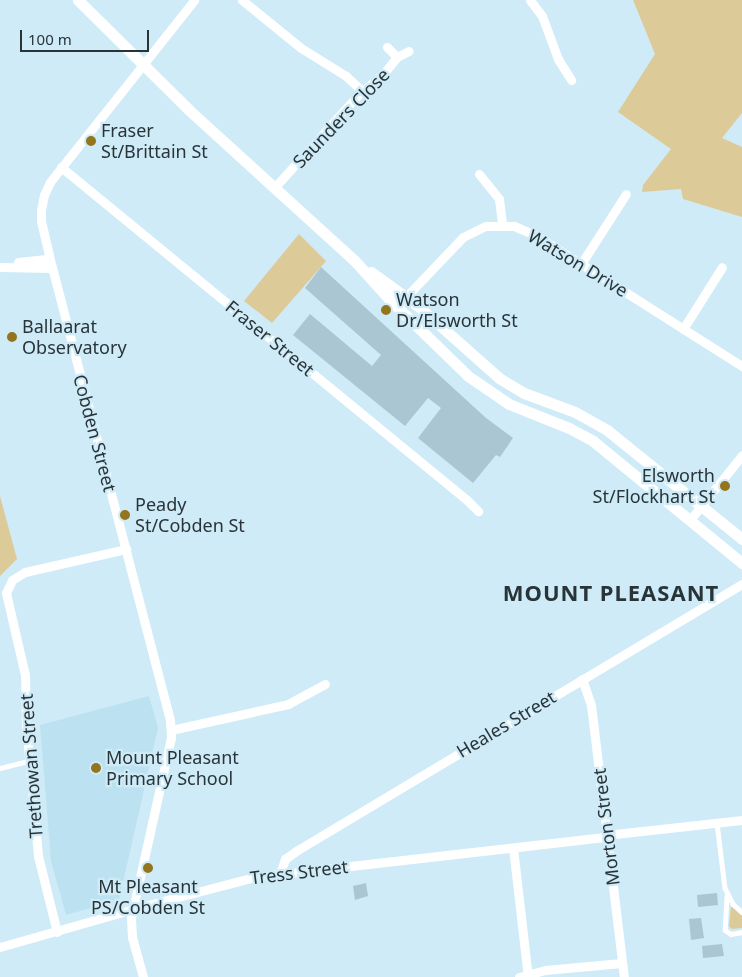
<!DOCTYPE html>
<html>
<head>
<meta charset="utf-8">
<style>
	body { margin:0 }
	#map { position:relative; width:742px; height:977px; overflow:hidden; background:#ceebf7; font-family:"Noto Sans",sans-serif }
	div>[style] { position:absolute }
	.built>* { inset:0; background:#bce2f2 }
	.green>* { inset:0; background:#ddca99 }
	.building>* { inset:0; background:#aac6d2 }
	.service>* { height:4.5px; margin:-2.25px; padding:0 2.25px; transform-origin:2.25px; border-radius:2.25px; background:#fff }
	.minor>* { height:9px; margin:-4.5px; padding:0 4.5px; transform-origin:4.5px; border-radius:4.5px; background:#fff }
	.tertiary>* { height:11px; margin:-5.5px; padding:0 5.5px; transform-origin:5.5px; border-radius:5.5px; background:#fff }
	.dots>* { width:14px; height:14px; translate:-50% -50%; box-sizing:border-box; border:2px solid #ceebf7; border-radius:50% }
	span { translate:-50% -50%; white-space:nowrap; text-align:center; line-height:1.15; -webkit-text-stroke:4.5px #ceebf7; paint-order:stroke }
	.street-label { font-size:18px; color:#293439 }
	.poi-label { font-size:18px; color:#293439 }
	.left { translate:0 -50%; text-align:left }
	.right { translate:-100% -50%; text-align:right }
	.district-label { font-size:22px; color:#293439; font-weight:700; letter-spacing:1px }
	.scale { position:absolute; left:20px; top:30px; width:129px; height:22px; box-sizing:border-box; border:2px solid #293439; border-top:0; padding-left:6px; font-size:15px; line-height:18px; white-space:nowrap; color:#293439; -webkit-text-stroke:4px #ceebf7; paint-order:stroke }
</style>
</head>
<body>
<div id="map">
	<div class="built">
		<i style="clip-path:polygon(149px 696px,158px 728px,119px 900px,66px 915px,51px 861px,40px 725px)"></i>
	</div>
	<div class="green">
		<i style="clip-path:polygon(633px 0,742px 0,742px 113px,722px 138px,742px 147px,742px 217px,683px 199px,681px 189px,642px 192px,643px 185px,671px 149px,618px 112px,655px 54px)"></i>
		<i style="clip-path:polygon(299px 234px,326px 261px,272px 323px,244px 301px)"></i>
		<i style="clip-path:polygon(0 496px,17px 559px,0 576px)"></i>
		<i style="clip-path:polygon(731px 906px,742px 914px,742px 928px,732px 929px,729px 926px)"></i>
	</div>
	<div class="building">
		<i style="clip-path:polygon(321px 267px,486px 418px,513px 438px,500px 457px,496px 455px,473px 483px,418px 438px,441px 408px,428px 398px,405px 426px,293px 335px,310px 314px,372px 366px,381px 355px,305px 288px)"></i>
		<i style="clip-path:polygon(366px 883px,368px 896px,355px 900px,353px 886px)"></i>
		<i style="clip-path:polygon(717px 893px,718px 905px,698px 907px,697px 895px)"></i>
		<i style="clip-path:polygon(701px 918px,704px 938px,691px 940px,689px 919px)"></i>
		<i style="clip-path:polygon(722px 944px,724px 956px,703px 958px,702px 946px)"></i>
	</div>
	<div class="service">
		<i style="left:0;top:768px;width:30px;rotate:-14deg"></i>
		<i style="left:717px;top:823px;width:65px;rotate:83deg"></i>
		<i style="left:725px;top:888px;width:18px;rotate:63deg"></i>
		<i style="left:733px;top:904px;width:12px;rotate:42deg"></i>
		<i style="left:727px;top:896px;width:34px;rotate:93deg"></i>
		<i style="left:725px;top:930px;width:7px;rotate:34deg"></i>
		<i style="left:731px;top:934px;width:11px;rotate:-10deg"></i>
	</div>
	<div class="minor">
		<i style="left:242px;top:0;width:76px;rotate:39.1deg"></i>
		<i style="left:301px;top:48px;width:53px;rotate:31.9deg"></i>
		<i style="left:346px;top:76px;width:22px;rotate:43deg"></i>
		<i style="left:530px;top:0;width:20px;rotate:53deg"></i>
		<i style="left:542px;top:16px;width:46px;rotate:69.6deg"></i>
		<i style="left:558px;top:59px;width:25px;rotate:58deg"></i>
		<i style="left:387px;top:47px;width:14px;rotate:45deg"></i>
		<i style="left:61px;top:167px;width:525px;rotate:39.36deg"></i>
		<i style="left:467px;top:500px;width:16px;rotate:45deg"></i>
		<i style="left:479px;top:174px;width:32px;rotate:51deg"></i>
		<i style="left:499px;top:199px;width:26px;rotate:83deg"></i>
		<i style="left:274px;top:188px;width:125px;rotate:-47.9deg"></i>
		<i style="left:358px;top:95px;width:34px;rotate:-40deg"></i>
		<i style="left:384px;top:73px;width:21px;rotate:-51deg"></i>
		<i style="left:397px;top:57px;width:13px;rotate:-27deg"></i>
		<i style="left:18px;top:262px;width:31px;rotate:-6deg"></i>
		<i style="left:581px;top:264px;width:83px;rotate:-57.3deg"></i>
		<i style="left:0;top:267px;width:52px;rotate:1.1deg"></i>
		<i style="left:402px;top:301px;width:88px;rotate:-46.4deg"></i>
		<i style="left:463px;top:237px;width:25px;rotate:-26deg"></i>
		<i style="left:486px;top:226px;width:28px"></i>
		<i style="left:514px;top:226px;width:25px;rotate:23deg"></i>
		<i style="left:537px;top:236px;width:243px;rotate:32.4deg"></i>
		<i style="left:683px;top:329px;width:73px;rotate:-57.8deg"></i>
		<i style="left:690px;top:520px;width:83px;rotate:-51.3deg"></i>
		<i style="left:582px;top:679px;width:28px;rotate:71deg"></i>
		<i style="left:591px;top:705px;width:274px;rotate:83.1deg"></i>
		<i style="left:171px;top:730px;width:120px;rotate:-12.5deg"></i>
		<i style="left:288px;top:704px;width:42px;rotate:-28.4deg"></i>
		<i style="left:606px;top:835px;width:137px;rotate:-6.3deg"></i>
		<i style="left:513px;top:848px;width:130px;rotate:83.4deg"></i>
		<i style="left:280px;top:874px;width:16px;rotate:-72deg"></i>
		<i style="left:285px;top:859px;width:14px;rotate:-36deg"></i>
		<i style="left:296px;top:851px;width:520px;rotate:-30.91deg"></i>
		<i style="left:57px;top:932px;width:78px;rotate:-104deg"></i>
		<i style="left:38px;top:856px;width:132px;rotate:-95.2deg"></i>
		<i style="left:26px;top:725px;width:50px;rotate:-91.1deg"></i>
		<i style="left:25px;top:675px;width:84px;rotate:-103deg"></i>
		<i style="left:6px;top:593px;width:14px;rotate:-65deg"></i>
		<i style="left:12px;top:580px;width:15px;rotate:-32deg"></i>
		<i style="left:25px;top:572px;width:104px;rotate:-12.8deg"></i>
		<i style="left:0;top:947px;width:146px;rotate:-15.9deg"></i>
		<i style="left:140px;top:907px;width:118px;rotate:-14.7deg"></i>
		<i style="left:254px;top:877px;width:355px;rotate:-6.5deg"></i>
		<i style="left:143px;top:977px;width:41px;rotate:-105.4deg"></i>
		<i style="left:132px;top:937px;width:19px;rotate:-93deg"></i>
		<i style="left:131px;top:918px;width:184px;rotate:-77.5deg"></i>
		<i style="left:171px;top:738px;width:18px;rotate:-93deg"></i>
		<i style="left:170px;top:720px;width:467px;rotate:-104.6deg"></i>
		<i style="left:52px;top:268px;width:48px;rotate:-103.2deg"></i>
		<i style="left:41px;top:221px;width:11px;rotate:-90deg"></i>
		<i style="left:41px;top:210px;width:15px;rotate:-79deg"></i>
		<i style="left:44px;top:195px;width:14px;rotate:-65deg"></i>
		<i style="left:50px;top:182px;width:232px;rotate:-51.6deg"></i>
		<i style="left:519px;top:977px;width:27px;rotate:-15deg"></i>
		<i style="left:545px;top:970px;width:77px;rotate:-5.2deg"></i>
	</div>
	<div class="tertiary">
		<i style="left:78px;top:0;width:156px;rotate:44.7deg"></i>
		<i style="left:189px;top:110px;width:223px;rotate:42.3deg"></i>
		<i style="left:354px;top:260px;width:57px;rotate:47.9deg"></i>
		<i style="left:392px;top:302px;width:106px;rotate:44.2deg"></i>
		<i style="left:468px;top:376px;width:50px;rotate:34.3deg"></i>
		<i style="left:509px;top:404px;width:65px;rotate:21.8deg"></i>
		<i style="left:569px;top:428px;width:27px;rotate:28deg"></i>
		<i style="left:593px;top:441px;width:193px;rotate:39.3deg"></i>
		<i style="left:371px;top:272px;width:58px;rotate:35.9deg"></i>
		<i style="left:418px;top:306px;width:108px;rotate:41.6deg"></i>
		<i style="left:499px;top:378px;width:29px;rotate:31deg"></i>
		<i style="left:524px;top:393px;width:54px;rotate:20.4deg"></i>
		<i style="left:575px;top:412px;width:37px;rotate:29deg"></i>
		<i style="left:607px;top:430px;width:174px;rotate:38.9deg"></i>
	</div>
	<div class="dots">
		<i style="left:91px;top:141px;background:#92751c"></i>
		<i style="left:386px;top:310px;background:#92751c"></i>
		<i style="left:12px;top:337px;background:#92751c"></i>
		<i style="left:725px;top:486px;background:#92751c"></i>
		<i style="left:125px;top:515px;background:#92751c"></i>
		<i style="left:96px;top:768px;background:#92751c"></i>
		<i style="left:148px;top:868px;background:#92751c"></i>
	</div>
	<div class="street-label">
		<span style="left:341px;top:118px;rotate:-46deg">Saunders Close</span>
		<span style="left:578px;top:263px;rotate:31deg">Watson Drive</span>
		<span style="left:270px;top:338px;rotate:39deg">Fraser Street</span>
		<span style="left:95px;top:433px;rotate:75deg">Cobden Street</span>
		<span style="left:506px;top:724px;rotate:-31deg">Heales Street</span>
		<span style="left:31px;top:766px;rotate:-94deg">Trethowan Street</span>
		<span style="left:606px;top:827px;rotate:-97deg">Morton Street</span>
		<span style="left:299px;top:872px;rotate:-7deg">Tress Street</span>
	</div>
	<div class="poi-label">
		<span class="left" style="left:101px;top:141px">Fraser<br>St/Brittain St</span>
		<span class="left" style="left:396px;top:310px">Watson<br>Dr/Elsworth St</span>
		<span class="left" style="left:22px;top:337px">Ballaarat<br>Observatory</span>
		<span class="right" style="left:715px;top:486px">Elsworth<br>St/Flockhart St</span>
		<span class="left" style="left:135px;top:515px">Peady<br>St/Cobden St</span>
		<span class="left" style="left:106px;top:768px">Mount Pleasant<br>Primary School</span>
		<span style="left:148px;top:897px">Mt Pleasant<br>PS/Cobden St</span>
	</div>
	<div class="district-label">
		<span style="left:611px;top:593px">MOUNT PLEASANT</span>
	</div>
	<div class="scale">100 m</div>
</div>
</body>
</html>
